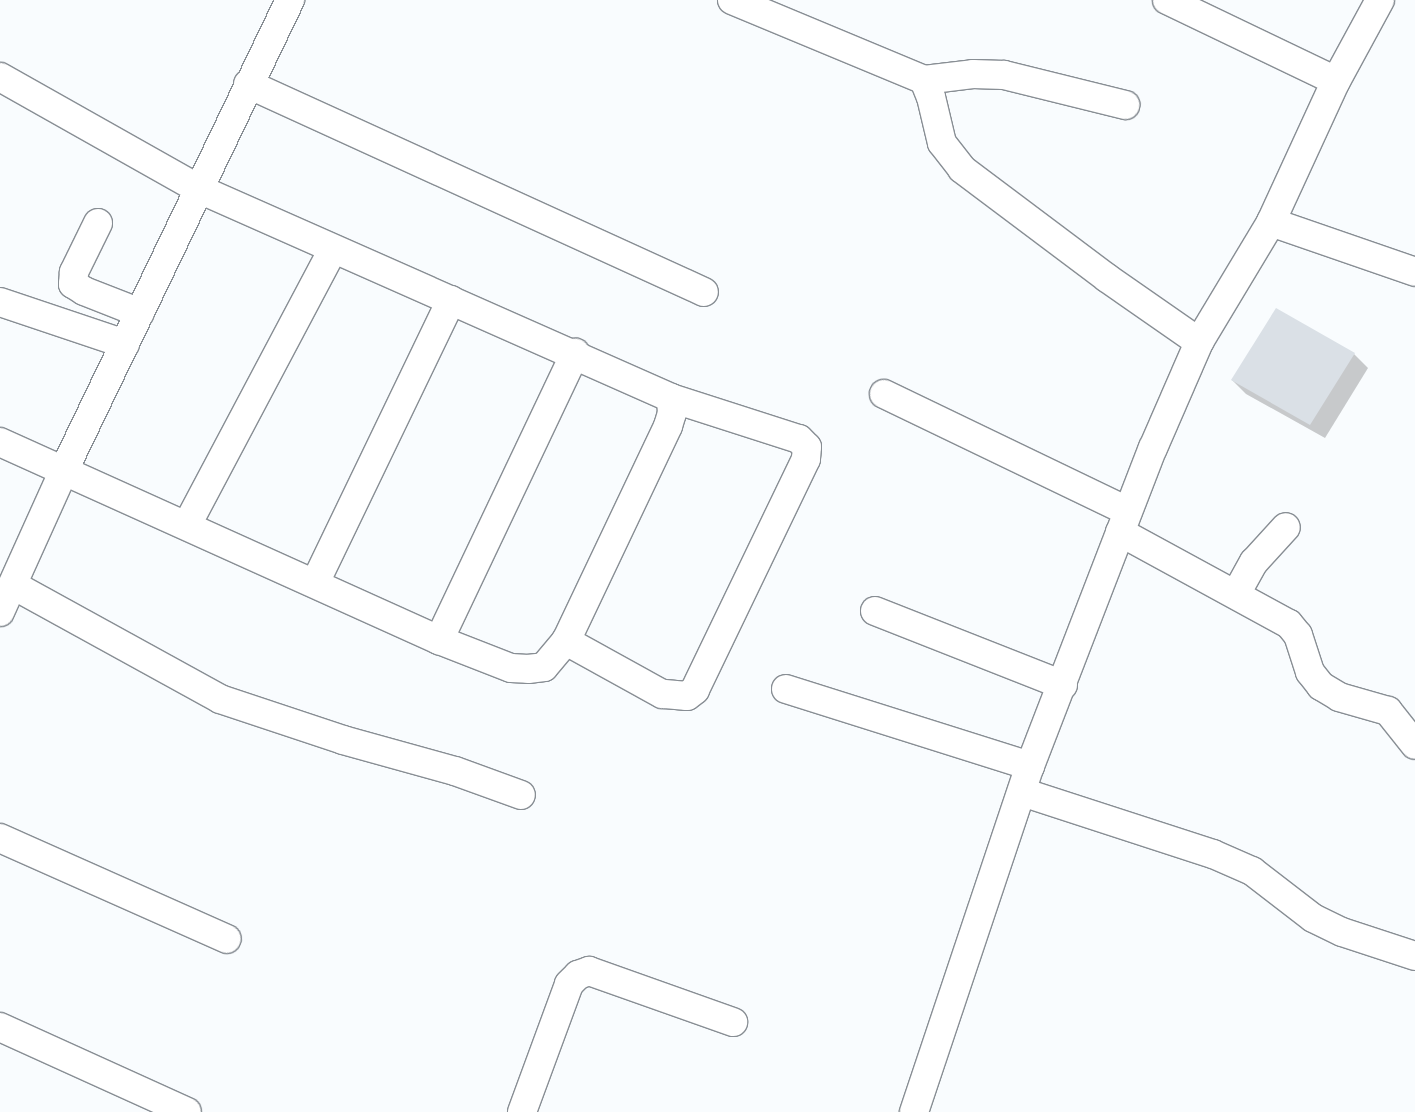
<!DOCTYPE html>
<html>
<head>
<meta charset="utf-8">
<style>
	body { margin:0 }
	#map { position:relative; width:1415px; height:1112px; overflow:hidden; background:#f9fcfe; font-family:Arial,sans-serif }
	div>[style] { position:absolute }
	.shadow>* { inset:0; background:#0003 }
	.building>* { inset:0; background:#dae0e6 }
	.roads { filter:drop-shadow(1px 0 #888e94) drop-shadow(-1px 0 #888e94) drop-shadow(0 1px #888e94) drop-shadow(0 -1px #888e94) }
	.minor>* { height:28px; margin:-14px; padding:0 14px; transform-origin:14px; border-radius:14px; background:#fff }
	span { translate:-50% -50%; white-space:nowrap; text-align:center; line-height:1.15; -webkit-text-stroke:4px #fff; paint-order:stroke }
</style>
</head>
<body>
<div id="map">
	<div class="shadow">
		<i style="clip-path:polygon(1354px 354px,1368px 368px,1325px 438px,1246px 394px,1232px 380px)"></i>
	</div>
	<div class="building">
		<i style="clip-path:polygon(1276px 308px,1355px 353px,1310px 425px,1231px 380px)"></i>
	</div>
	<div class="roads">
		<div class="minor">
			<i style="left:732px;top:0;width:208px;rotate:22.6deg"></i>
			<i style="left:924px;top:80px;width:18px;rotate:68deg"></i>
			<i style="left:931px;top:97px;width:47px;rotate:76.6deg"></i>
			<i style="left:942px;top:143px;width:33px;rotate:52deg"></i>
			<i style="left:962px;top:169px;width:181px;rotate:36.9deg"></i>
			<i style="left:1107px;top:278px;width:112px;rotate:34.8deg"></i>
			<i style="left:1167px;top:0;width:187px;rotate:25.6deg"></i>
			<i style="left:0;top:77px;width:228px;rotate:29.4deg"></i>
			<i style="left:199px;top:189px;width:516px;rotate:23.88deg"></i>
			<i style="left:671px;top:398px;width:134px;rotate:17.8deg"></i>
			<i style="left:799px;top:439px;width:11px;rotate:45deg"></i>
			<i style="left:807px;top:447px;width:12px;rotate:95deg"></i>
			<i style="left:806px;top:459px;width:256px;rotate:115.7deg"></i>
			<i style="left:695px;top:690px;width:10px;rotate:143deg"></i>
			<i style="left:687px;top:696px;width:25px;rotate:-175deg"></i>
			<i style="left:662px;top:694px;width:110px;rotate:-151.1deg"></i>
			<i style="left:924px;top:80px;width:49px;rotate:-7deg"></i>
			<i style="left:973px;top:74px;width:31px;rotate:2deg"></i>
			<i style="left:1004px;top:75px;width:125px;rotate:13.9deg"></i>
			<i style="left:248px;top:84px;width:501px;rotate:24.52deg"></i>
			<i style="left:1271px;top:222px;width:152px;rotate:19.1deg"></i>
			<i style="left:98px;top:223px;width:55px;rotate:116.1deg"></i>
			<i style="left:74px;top:272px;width:12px;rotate:95deg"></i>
			<i style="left:73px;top:284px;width:13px;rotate:32deg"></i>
			<i style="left:84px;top:291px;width:60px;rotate:21.4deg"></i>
			<i style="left:0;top:302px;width:132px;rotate:18.6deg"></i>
			<i style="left:884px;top:394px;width:270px;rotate:25.7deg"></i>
			<i style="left:0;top:442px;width:482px;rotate:24.3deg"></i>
			<i style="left:439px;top:640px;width:77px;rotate:21.3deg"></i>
			<i style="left:511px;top:668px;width:17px;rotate:3deg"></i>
			<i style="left:528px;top:669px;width:16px;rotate:-7deg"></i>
			<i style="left:544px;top:667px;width:34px;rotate:-50deg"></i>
			<i style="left:566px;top:641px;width:238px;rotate:-64.6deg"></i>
			<i style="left:668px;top:426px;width:14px;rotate:-73deg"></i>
			<i style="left:672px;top:413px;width:15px;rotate:-94deg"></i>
			<i style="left:187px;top:525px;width:312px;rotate:-62.1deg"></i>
			<i style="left:1120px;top:532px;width:192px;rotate:28.6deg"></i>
			<i style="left:1289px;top:624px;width:14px;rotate:51deg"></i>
			<i style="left:1298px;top:635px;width:39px;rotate:72deg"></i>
			<i style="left:1310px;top:672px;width:18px;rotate:52deg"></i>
			<i style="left:1321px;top:686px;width:21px;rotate:31deg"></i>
			<i style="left:1339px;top:697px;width:51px;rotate:15.9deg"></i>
			<i style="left:1388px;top:711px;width:43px;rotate:51.5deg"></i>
			<i style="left:315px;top:583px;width:314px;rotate:-64.3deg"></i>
			<i style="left:13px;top:585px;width:236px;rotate:28.8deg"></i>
			<i style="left:220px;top:699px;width:130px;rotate:18.4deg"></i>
			<i style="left:343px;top:740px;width:116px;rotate:15.5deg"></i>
			<i style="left:455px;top:771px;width:70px;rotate:20deg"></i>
			<i style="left:1236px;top:594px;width:37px;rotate:-61deg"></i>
			<i style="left:1254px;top:562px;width:47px;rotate:-47.6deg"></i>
			<i style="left:875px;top:611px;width:202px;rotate:21.5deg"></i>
			<i style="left:0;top:612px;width:156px;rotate:-65.7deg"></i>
			<i style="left:64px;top:470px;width:522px;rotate:-64.32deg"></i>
			<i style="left:439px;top:640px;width:318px;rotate:-64.6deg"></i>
			<i style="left:786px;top:689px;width:256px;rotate:17.5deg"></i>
			<i style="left:1022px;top:792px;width:201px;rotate:18deg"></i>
			<i style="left:1213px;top:854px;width:43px;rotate:23.6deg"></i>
			<i style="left:1252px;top:871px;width:77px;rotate:37.6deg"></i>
			<i style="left:1313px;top:918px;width:32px;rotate:26deg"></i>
			<i style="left:1342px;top:932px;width:77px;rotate:18.2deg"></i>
			<i style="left:0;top:838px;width:248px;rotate:24deg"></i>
			<i style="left:0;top:1027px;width:205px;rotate:24.4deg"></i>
			<i style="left:522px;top:1112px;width:136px;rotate:-69.8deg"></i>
			<i style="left:569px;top:984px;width:13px;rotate:-45deg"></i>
			<i style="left:578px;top:975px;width:12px;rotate:-20deg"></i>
			<i style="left:589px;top:971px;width:153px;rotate:19.5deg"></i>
			<i style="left:914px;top:1112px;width:365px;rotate:-71.5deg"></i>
			<i style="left:1030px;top:766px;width:341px;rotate:-68.9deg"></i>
			<i style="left:1153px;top:448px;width:116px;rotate:-66.5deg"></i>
			<i style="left:1199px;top:342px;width:140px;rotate:-59deg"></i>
			<i style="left:1271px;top:222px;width:155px;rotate:-65.3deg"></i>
			<i style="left:1336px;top:81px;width:92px;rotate:-61.5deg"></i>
		</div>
	</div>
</div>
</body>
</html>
